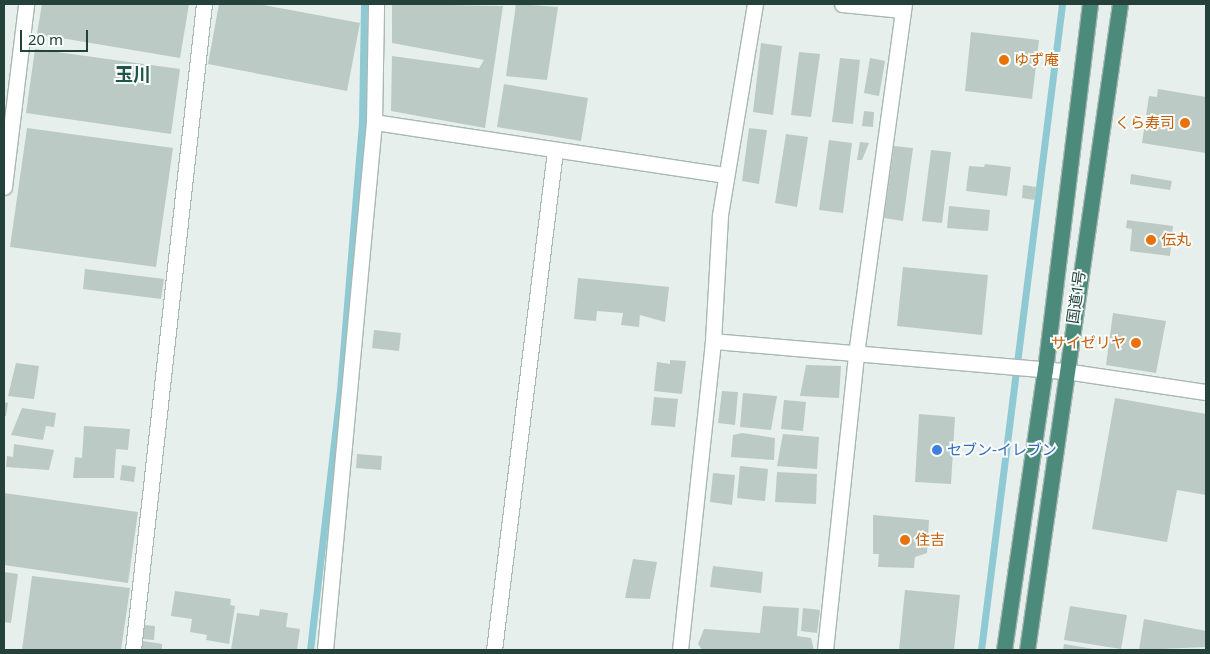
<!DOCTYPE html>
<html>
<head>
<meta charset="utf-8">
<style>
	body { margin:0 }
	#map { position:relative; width:1210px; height:654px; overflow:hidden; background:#e6efeb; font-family:"Noto Sans","Noto Sans JP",sans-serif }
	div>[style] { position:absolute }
	.stream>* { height:7px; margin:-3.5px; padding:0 3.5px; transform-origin:3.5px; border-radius:3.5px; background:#8ec9d4 }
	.building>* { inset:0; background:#bbcac4 }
	.roads { filter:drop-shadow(1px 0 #a8b8b2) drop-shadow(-1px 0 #a8b8b2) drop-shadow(0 1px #a8b8b2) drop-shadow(0 -1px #a8b8b2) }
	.minor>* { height:15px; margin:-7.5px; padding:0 7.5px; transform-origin:7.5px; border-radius:7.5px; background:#fff }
	.trunk>* { height:15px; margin:-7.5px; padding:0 7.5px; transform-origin:7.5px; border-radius:7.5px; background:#4c8a7c }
	.dots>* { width:14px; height:14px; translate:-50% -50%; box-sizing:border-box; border:2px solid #f7fbf9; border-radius:50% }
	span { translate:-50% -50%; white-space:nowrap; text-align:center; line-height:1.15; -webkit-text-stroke:4px #f7fbf9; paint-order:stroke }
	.food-label { font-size:15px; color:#c56008 }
	.left { translate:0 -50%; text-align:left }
	.right { translate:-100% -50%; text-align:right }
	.street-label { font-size:15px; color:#24423a }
	.shop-label { font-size:15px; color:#366cbe }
	.quarter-label { font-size:18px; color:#1f5548; font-weight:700 }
	.frame { position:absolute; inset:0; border:5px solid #24423a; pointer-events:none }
	.scale { position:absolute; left:20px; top:30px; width:68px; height:22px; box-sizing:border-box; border:2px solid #24423a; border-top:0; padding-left:6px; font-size:15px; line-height:18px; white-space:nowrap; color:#24423a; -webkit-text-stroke:4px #f7fbf9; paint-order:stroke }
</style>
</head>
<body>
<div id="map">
	<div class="stream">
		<i style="left:310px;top:650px;width:262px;rotate:-83.4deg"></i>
		<i style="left:340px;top:390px;width:270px;rotate:-85.3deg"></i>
		<i style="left:362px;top:121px;width:117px;rotate:-89deg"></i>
		<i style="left:981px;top:650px;width:651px;rotate:-82.85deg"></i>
	</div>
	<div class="building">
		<i style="clip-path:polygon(42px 4px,189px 4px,180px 58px,37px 34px)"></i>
		<i style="clip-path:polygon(219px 4px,258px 4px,360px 23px,347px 91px,208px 64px)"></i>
		<i style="clip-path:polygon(392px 4px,503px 6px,485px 128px,391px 111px,392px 56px,479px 68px,484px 60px,392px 43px)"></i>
		<i style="clip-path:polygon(516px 4px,558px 7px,547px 80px,506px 76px)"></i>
		<i style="clip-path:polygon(971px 32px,1039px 40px,1032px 99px,965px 91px)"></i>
		<i style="clip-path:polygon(761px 43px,782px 46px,773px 115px,753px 112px)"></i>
		<i style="clip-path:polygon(35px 49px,180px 69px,171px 134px,26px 113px)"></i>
		<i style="clip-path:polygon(799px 52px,820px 54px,811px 117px,791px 115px)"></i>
		<i style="clip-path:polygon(840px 58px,860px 60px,853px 124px,832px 122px)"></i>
		<i style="clip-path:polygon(870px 58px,885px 61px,879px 96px,864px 93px)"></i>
		<i style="clip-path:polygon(504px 84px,588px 98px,581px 141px,497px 127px)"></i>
		<i style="clip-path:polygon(1158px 89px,1206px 97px,1206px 153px,1142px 143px,1149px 96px,1157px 97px)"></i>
		<i style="clip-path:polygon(864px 111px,874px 112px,873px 127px,862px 126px)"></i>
		<i style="clip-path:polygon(27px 128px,173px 148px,156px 267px,10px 247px)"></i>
		<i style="clip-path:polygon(749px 128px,767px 130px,759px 184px,742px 181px)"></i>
		<i style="clip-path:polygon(786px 134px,808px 137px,797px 207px,775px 203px)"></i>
		<i style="clip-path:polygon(829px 140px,852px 143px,843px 213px,819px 210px)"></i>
		<i style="clip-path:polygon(860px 142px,869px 143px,862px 160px,857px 160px)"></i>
		<i style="clip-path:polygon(894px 146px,913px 148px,903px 221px,884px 218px)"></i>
		<i style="clip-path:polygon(931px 150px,951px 152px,942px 223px,922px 221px)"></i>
		<i style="clip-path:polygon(985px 164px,1011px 167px,1007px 196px,966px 191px,969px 166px,984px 167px)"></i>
		<i style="clip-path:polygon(1131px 174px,1172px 181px,1170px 190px,1130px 184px)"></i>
		<i style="clip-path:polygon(1023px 185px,1036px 187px,1035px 200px,1022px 198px)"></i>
		<i style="clip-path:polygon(949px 206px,990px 210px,988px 231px,947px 228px)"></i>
		<i style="clip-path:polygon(1127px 220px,1173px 226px,1170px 256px,1130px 251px,1132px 229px,1126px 228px)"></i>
		<i style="clip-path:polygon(903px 267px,988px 275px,982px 335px,897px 326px)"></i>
		<i style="clip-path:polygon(85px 269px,164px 279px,161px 299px,83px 289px)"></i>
		<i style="clip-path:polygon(578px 278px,669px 287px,665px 322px,640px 315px,639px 327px,621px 325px,623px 313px,597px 311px,596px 321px,574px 319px)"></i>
		<i style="clip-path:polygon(1113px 313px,1166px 321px,1156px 373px,1106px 365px)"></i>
		<i style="clip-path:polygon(374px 330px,401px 333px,399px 351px,372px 348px)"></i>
		<i style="clip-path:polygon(670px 360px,686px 361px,682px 394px,654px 391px,657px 362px,670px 364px)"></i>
		<i style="clip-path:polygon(16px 363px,39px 366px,34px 399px,8px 396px)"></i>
		<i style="clip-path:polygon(806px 365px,841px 366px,839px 398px,800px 396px)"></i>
		<i style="clip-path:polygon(722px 391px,738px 392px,735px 425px,718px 423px)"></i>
		<i style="clip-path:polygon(743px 393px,777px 396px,771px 430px,740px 427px)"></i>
		<i style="clip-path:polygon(654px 397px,678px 399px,675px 427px,651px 425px)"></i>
		<i style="clip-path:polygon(1115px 398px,1206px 414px,1206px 495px,1177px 490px,1167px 542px,1092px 529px)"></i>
		<i style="clip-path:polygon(784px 400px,806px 402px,803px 431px,781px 429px)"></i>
		<i style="clip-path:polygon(4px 402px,8px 403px,6px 416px,4px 416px)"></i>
		<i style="clip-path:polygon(22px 408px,56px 413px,54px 427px,46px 426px,43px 440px,11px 435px)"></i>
		<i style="clip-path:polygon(919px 414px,955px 417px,951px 484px,915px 482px)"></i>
		<i style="clip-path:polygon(84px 426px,130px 429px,128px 450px,116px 449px,114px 478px,73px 478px,75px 457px,82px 458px)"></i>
		<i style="clip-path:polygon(742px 433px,775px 438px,774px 460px,731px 457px,733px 435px)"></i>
		<i style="clip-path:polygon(783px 434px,819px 437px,817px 469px,777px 466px)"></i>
		<i style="clip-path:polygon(14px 444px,54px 450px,49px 470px,6px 467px,7px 456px,13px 457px)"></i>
		<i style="clip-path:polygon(357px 454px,382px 456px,381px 470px,356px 468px)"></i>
		<i style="clip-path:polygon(122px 465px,136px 467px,134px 482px,120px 480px)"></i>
		<i style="clip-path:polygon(740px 466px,768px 469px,765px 501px,737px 498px)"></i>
		<i style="clip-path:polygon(777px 472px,817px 474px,816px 504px,775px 502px)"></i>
		<i style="clip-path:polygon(713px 473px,735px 475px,732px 505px,710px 502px)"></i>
		<i style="clip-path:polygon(4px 493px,138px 512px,128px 583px,4px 565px)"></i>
		<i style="clip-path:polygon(873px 515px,929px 520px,927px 553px,915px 557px,914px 568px,878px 567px,879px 554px,873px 554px)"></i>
		<i style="clip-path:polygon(633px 559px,657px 562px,650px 599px,625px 598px)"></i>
		<i style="clip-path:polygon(713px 566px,763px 572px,761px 593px,710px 587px)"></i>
		<i style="clip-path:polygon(4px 572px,18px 574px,11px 623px,4px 622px)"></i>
		<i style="clip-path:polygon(32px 576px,130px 588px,121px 650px,22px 650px)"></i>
		<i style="clip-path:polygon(905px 590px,960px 595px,954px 650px,899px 650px)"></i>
		<i style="clip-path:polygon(175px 591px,231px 599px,230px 605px,235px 606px,229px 644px,206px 640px,207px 635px,190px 632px,192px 619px,171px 616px)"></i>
		<i style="clip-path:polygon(763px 606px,799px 608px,797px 636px,811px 638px,814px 650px,702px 650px,698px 644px,704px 629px,760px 633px)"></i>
		<i style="clip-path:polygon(1070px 606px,1127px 615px,1121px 649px,1064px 640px)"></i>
		<i style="clip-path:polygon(803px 608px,820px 610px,817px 633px,801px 631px)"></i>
		<i style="clip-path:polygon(260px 609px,288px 613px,286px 627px,300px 629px,297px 650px,231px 650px,237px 613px,259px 616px)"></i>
		<i style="clip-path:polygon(1144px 619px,1206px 631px,1206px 647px,1139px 650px)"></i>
		<i style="clip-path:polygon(144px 625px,155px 626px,154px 640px,143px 639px)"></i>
		<i style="clip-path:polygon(143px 641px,162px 644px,162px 650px,141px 650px)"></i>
		<i style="clip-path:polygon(1064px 644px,1094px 649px,1094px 650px,1063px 650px)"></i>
	</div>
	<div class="roads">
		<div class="minor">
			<i style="left:842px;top:4px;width:60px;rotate:5.7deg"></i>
			<i style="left:374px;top:122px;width:355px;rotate:8.6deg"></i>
			<i style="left:4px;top:187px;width:184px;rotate:-83.1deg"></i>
			<i style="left:713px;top:341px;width:353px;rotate:4.9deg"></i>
			<i style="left:1065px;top:371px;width:143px;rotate:8.5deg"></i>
			<i style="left:133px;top:650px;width:650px;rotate:-83.73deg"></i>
			<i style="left:325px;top:650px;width:530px;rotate:-84.7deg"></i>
			<i style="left:374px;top:122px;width:118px;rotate:-89deg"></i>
			<i style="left:494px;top:650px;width:504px;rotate:-83.04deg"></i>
			<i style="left:680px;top:650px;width:311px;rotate:-83.9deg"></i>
			<i style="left:713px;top:341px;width:126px;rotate:-86.8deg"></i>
			<i style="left:720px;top:215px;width:214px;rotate:-80.6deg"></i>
			<i style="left:825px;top:650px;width:298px;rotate:-84deg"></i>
			<i style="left:856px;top:354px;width:353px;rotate:-82.2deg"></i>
		</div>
		<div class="trunk">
			<i style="left:1004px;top:650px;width:283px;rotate:-81.7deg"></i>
			<i style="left:1045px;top:370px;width:369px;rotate:-83deg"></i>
			<i style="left:1027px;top:650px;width:653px;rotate:-81.81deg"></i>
		</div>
	</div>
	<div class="dots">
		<i style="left:1004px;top:60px;background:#e8710a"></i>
		<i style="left:1185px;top:123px;background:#e8710a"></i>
		<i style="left:1151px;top:240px;background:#e8710a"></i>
		<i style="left:1136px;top:343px;background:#e8710a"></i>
		<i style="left:937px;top:450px;background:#3f7fe0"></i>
		<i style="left:905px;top:540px;background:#e8710a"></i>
	</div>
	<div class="food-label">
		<span class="left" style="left:1014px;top:60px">ゆず庵</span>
		<span class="right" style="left:1175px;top:123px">くら寿司</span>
		<span class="left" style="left:1161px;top:240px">伝丸</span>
		<span class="right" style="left:1126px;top:343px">サイゼリヤ</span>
		<span class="left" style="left:915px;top:540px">住吉</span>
	</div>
	<div class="street-label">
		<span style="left:1076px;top:297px;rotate:-82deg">国道1号</span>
	</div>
	<div class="shop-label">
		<span class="left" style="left:947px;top:450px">セブン-イレブン</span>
	</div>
	<div class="quarter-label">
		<span style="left:133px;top:74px">玉川</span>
	</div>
	<div class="frame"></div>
	<div class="scale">20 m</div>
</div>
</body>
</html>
